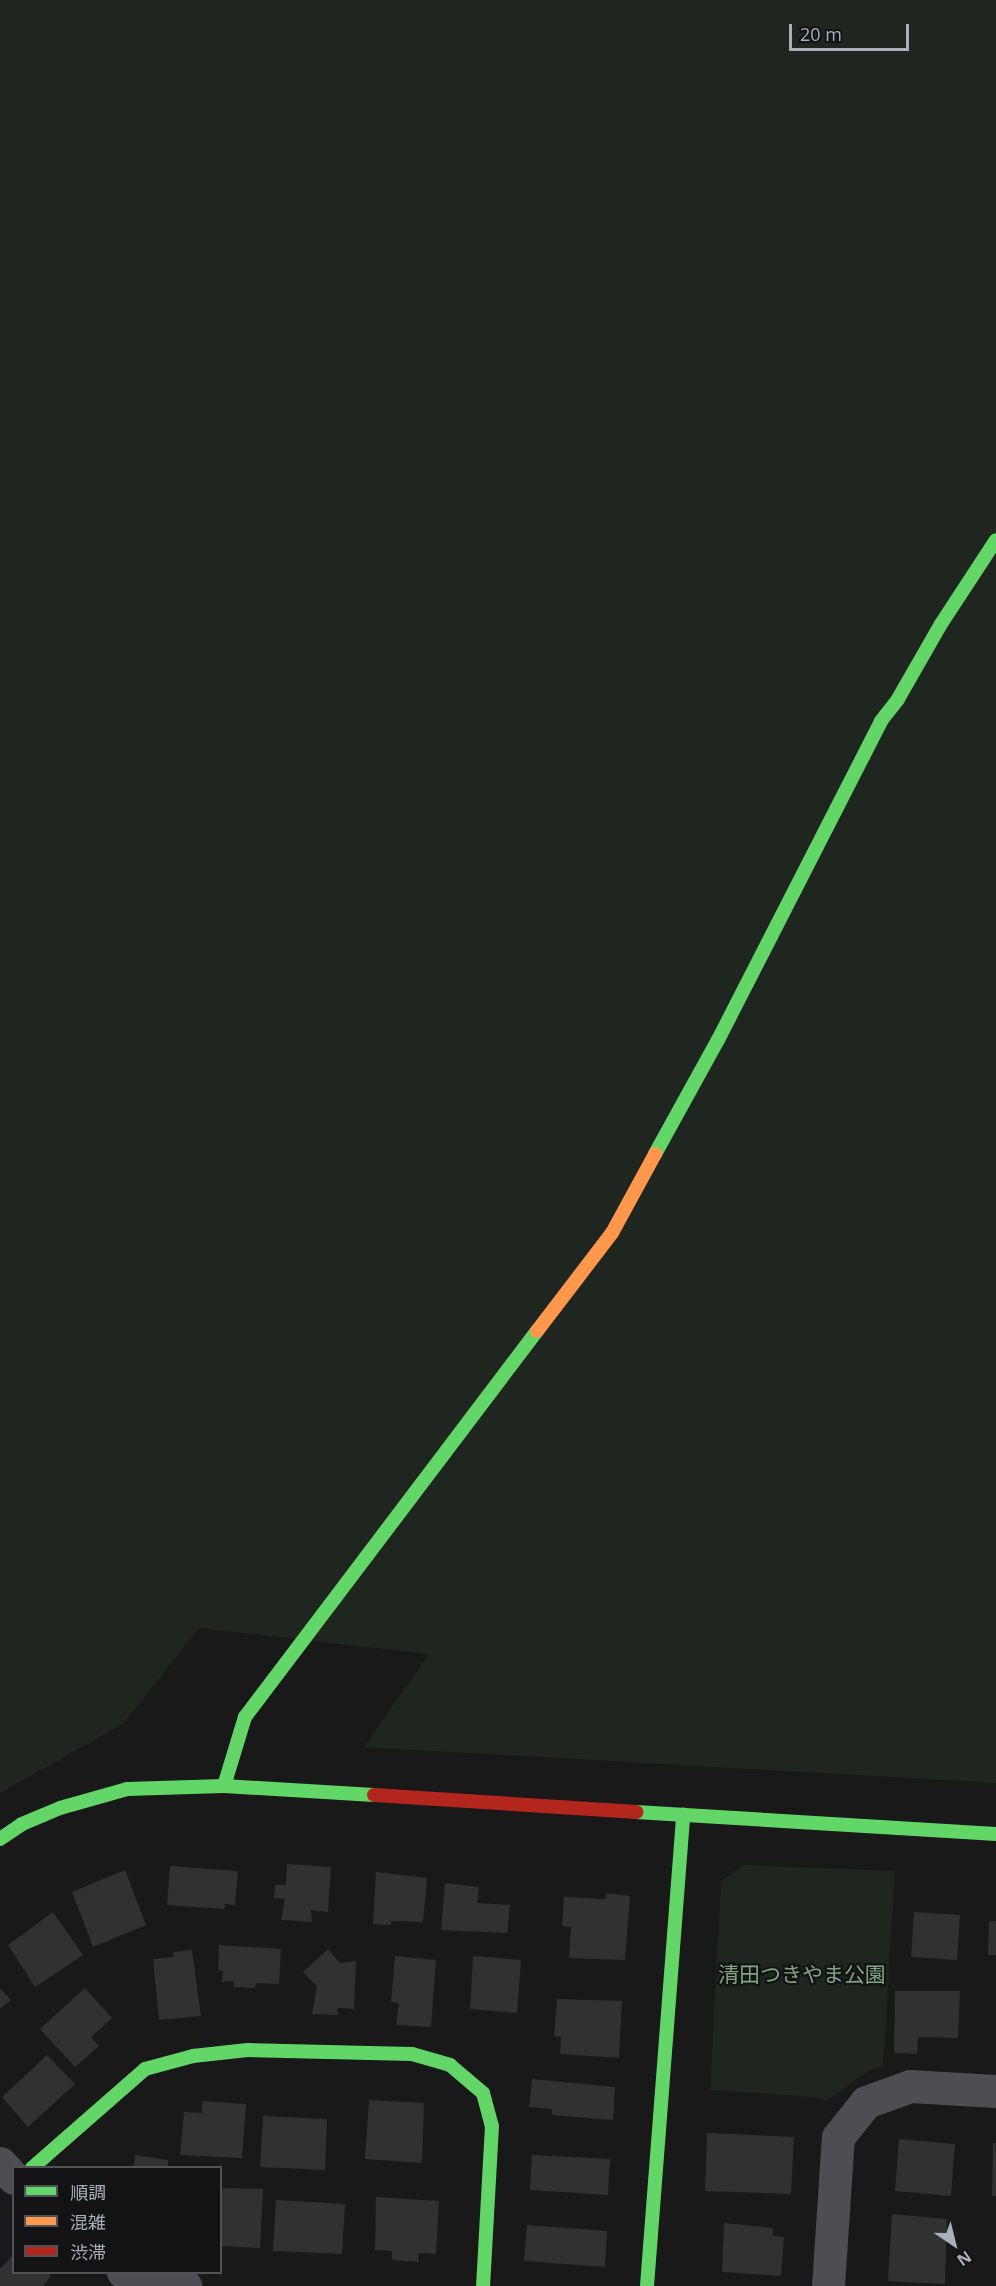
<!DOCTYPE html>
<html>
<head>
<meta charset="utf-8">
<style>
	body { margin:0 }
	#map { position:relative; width:996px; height:2286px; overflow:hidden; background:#191919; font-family:"Open Sans","Noto Sans JP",sans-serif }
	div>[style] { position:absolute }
	.green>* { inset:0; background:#1e261f }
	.building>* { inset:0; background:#313131 }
	.street>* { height:33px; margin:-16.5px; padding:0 16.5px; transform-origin:16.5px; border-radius:16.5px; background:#4c4e52 }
	.fast>* { height:14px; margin:-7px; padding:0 7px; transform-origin:7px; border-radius:7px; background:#63d668 }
	.slow>* { height:14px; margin:-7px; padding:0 7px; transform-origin:7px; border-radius:7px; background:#ff974d }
	.jam>* { height:14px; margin:-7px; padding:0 7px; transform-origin:7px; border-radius:7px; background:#b3261e }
	span { translate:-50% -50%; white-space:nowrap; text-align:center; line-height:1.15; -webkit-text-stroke:4.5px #131315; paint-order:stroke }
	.park-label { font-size:21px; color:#81a580 }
	.legend { position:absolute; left:12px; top:2166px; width:210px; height:108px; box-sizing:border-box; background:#131315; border:2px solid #4f5257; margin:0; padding:8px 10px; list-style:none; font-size:18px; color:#a9b0ba }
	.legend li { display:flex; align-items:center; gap:12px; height:30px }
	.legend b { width:30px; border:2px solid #4f5257 }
	.north { position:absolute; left:924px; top:2214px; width:60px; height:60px; -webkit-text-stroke:4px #131315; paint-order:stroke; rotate:145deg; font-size:16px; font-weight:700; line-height:24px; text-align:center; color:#a9b0ba }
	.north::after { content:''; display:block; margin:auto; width:21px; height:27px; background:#a9b0ba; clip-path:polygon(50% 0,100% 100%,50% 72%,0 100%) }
	.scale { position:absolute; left:789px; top:24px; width:120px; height:27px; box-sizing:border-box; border:3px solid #a9b0ba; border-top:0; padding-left:8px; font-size:18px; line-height:21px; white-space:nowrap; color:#a9b0ba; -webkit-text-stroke:4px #131315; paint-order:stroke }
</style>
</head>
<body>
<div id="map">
	<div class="green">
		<i style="clip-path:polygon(0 0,996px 0,996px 1783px,364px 1747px,429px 1654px,199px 1628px,123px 1724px,0 1793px)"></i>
		<i style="clip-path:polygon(744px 1865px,895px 1871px,883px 2067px,869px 2070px,827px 2101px,815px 2097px,710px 2090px,721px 1881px)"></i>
	</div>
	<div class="building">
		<i style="clip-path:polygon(287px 1864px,331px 1867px,328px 1912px,311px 1910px,312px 1922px,281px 1920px,285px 1899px,274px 1898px,275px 1885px,286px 1885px)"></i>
		<i style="clip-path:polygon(170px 1866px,238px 1871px,235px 1905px,225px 1904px,224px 1909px,167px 1905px)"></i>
		<i style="clip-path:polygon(125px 1870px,146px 1925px,93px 1947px,72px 1892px)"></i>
		<i style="clip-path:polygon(376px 1872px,427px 1878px,423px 1922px,391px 1921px,391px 1925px,373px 1924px)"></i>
		<i style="clip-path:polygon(445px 1883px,479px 1887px,477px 1903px,510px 1905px,507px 1933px,441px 1930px)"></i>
		<i style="clip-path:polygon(606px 1893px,630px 1896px,625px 1960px,569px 1958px,571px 1927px,562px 1926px,564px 1897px,606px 1899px)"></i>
		<i style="clip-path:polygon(53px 1912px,83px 1955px,35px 1987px,8px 1945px)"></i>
		<i style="clip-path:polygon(914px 1912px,960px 1915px,957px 1960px,911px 1957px)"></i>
		<i style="clip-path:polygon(996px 1921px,996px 1955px,988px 1955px,989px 1922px)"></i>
		<i style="clip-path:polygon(219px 1945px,281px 1949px,279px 1984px,256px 1983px,255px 1988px,234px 1987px,234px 1981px,222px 1982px,223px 1971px,218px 1970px)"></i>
		<i style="clip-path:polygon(328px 1949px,340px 1963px,356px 1961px,354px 2009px,337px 2008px,338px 2015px,312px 2014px,317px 1986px,303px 1972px)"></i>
		<i style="clip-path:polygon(192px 1950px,201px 2016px,159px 2020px,153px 1959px,174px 1957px,173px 1952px)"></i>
		<i style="clip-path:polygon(395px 1956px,436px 1960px,431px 2027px,396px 2025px,399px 2003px,391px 2002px)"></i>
		<i style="clip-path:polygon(473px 1956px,521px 1960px,517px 2013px,470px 2009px)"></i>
		<i style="clip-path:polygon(0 1988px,11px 2000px,0 2009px)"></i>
		<i style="clip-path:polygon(85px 1988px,112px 2018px,91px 2037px,99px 2046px,75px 2067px,40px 2029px)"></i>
		<i style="clip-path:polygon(895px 1991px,960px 1991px,958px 2038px,918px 2037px,917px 2054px,894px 2053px)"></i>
		<i style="clip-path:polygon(557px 1999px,622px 2001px,619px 2058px,560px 2054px,561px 2037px,554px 2036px)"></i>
		<i style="clip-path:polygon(47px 2055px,75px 2084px,28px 2127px,2px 2097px)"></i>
		<i style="clip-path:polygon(532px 2079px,615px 2087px,613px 2120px,552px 2115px,552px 2109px,529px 2107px)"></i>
		<i style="clip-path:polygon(369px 2100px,424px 2103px,422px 2163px,365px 2159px)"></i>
		<i style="clip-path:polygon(202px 2101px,246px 2104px,242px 2158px,180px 2155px,184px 2112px,202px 2113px)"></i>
		<i style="clip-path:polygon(263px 2116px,327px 2119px,325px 2170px,260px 2167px)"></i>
		<i style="clip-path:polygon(707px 2133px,794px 2137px,791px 2194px,705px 2191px)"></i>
		<i style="clip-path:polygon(899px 2139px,955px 2144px,951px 2196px,895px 2191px)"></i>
		<i style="clip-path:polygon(993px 2143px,996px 2143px,996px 2196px,992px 2196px)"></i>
		<i style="clip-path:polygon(135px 2155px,168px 2160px,168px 2168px,133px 2168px)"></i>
		<i style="clip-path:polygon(532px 2155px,610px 2159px,608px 2195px,530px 2190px)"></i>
		<i style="clip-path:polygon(220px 2188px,263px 2189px,260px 2248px,220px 2246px)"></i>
		<i style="clip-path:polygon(376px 2197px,439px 2201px,436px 2254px,419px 2253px,418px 2262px,392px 2260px,392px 2251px,375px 2250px)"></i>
		<i style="clip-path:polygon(276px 2200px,345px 2204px,342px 2254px,273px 2251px)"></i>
		<i style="clip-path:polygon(892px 2214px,947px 2219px,945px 2284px,888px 2281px)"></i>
		<i style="clip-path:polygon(724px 2223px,773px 2228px,773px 2236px,784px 2237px,781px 2276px,722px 2272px)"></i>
		<i style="clip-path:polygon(527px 2225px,607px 2231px,605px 2267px,524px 2261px)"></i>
		<i style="clip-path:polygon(14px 2254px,14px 2272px,47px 2272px,51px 2276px,43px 2286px,0 2286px,0 2269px)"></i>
	</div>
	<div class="street">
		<i style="left:0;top:2163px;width:21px;rotate:47deg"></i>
		<i style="left:123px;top:2272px;width:64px;rotate:12.7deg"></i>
		<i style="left:828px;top:2286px;width:149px;rotate:-86.2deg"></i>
		<i style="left:838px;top:2137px;width:45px;rotate:-51.3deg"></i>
		<i style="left:866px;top:2102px;width:47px;rotate:-20deg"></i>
		<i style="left:910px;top:2086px;width:86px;rotate:3.3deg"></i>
	</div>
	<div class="fast">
		<i style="left:655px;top:1154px;width:130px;rotate:-61.1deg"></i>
		<i style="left:718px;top:1040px;width:358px;rotate:-62.9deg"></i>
		<i style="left:881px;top:721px;width:28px;rotate:-52deg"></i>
		<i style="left:898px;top:699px;width:86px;rotate:-60.2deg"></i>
		<i style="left:941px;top:624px;width:100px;rotate:-56.8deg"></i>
		<i style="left:224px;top:1786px;width:72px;rotate:-73.1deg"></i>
		<i style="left:245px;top:1717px;width:484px;rotate:-52.9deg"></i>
		<i style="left:636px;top:1812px;width:361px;rotate:3.5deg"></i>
		<i style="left:0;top:1839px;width:27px;rotate:-34deg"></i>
		<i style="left:22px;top:1824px;width:41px;rotate:-22.8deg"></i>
		<i style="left:60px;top:1808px;width:70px;rotate:-15.8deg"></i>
		<i style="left:127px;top:1789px;width:97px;rotate:-1.8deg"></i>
		<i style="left:224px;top:1786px;width:150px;rotate:3.4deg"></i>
		<i style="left:32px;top:2168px;width:150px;rotate:-41.2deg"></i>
		<i style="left:145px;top:2069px;width:50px;rotate:-15.2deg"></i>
		<i style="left:193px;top:2056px;width:55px;rotate:-6.2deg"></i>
		<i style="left:248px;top:2050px;width:164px;rotate:1.4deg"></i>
		<i style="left:412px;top:2054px;width:40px;rotate:16deg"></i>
		<i style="left:450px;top:2065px;width:43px;rotate:40.3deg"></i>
		<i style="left:483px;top:2093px;width:34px;rotate:75deg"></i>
		<i style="left:492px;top:2126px;width:160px;rotate:93.2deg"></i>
		<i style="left:647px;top:2286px;width:473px;rotate:-85.6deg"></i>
	</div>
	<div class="slow">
		<i style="left:537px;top:1331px;width:123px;rotate:-52.6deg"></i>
		<i style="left:612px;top:1233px;width:90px;rotate:-61.4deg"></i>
	</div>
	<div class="jam">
		<i style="left:374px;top:1795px;width:263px;rotate:3.7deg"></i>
	</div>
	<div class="park-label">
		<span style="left:802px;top:1974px">清田つきやま公園</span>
	</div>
	<ul class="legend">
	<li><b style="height:8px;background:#63d668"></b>順調</li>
	<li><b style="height:8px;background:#ff974d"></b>混雑</li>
	<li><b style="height:8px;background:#b3261e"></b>渋滞</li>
	</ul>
	<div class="north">N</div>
	<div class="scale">20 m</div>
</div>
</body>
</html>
